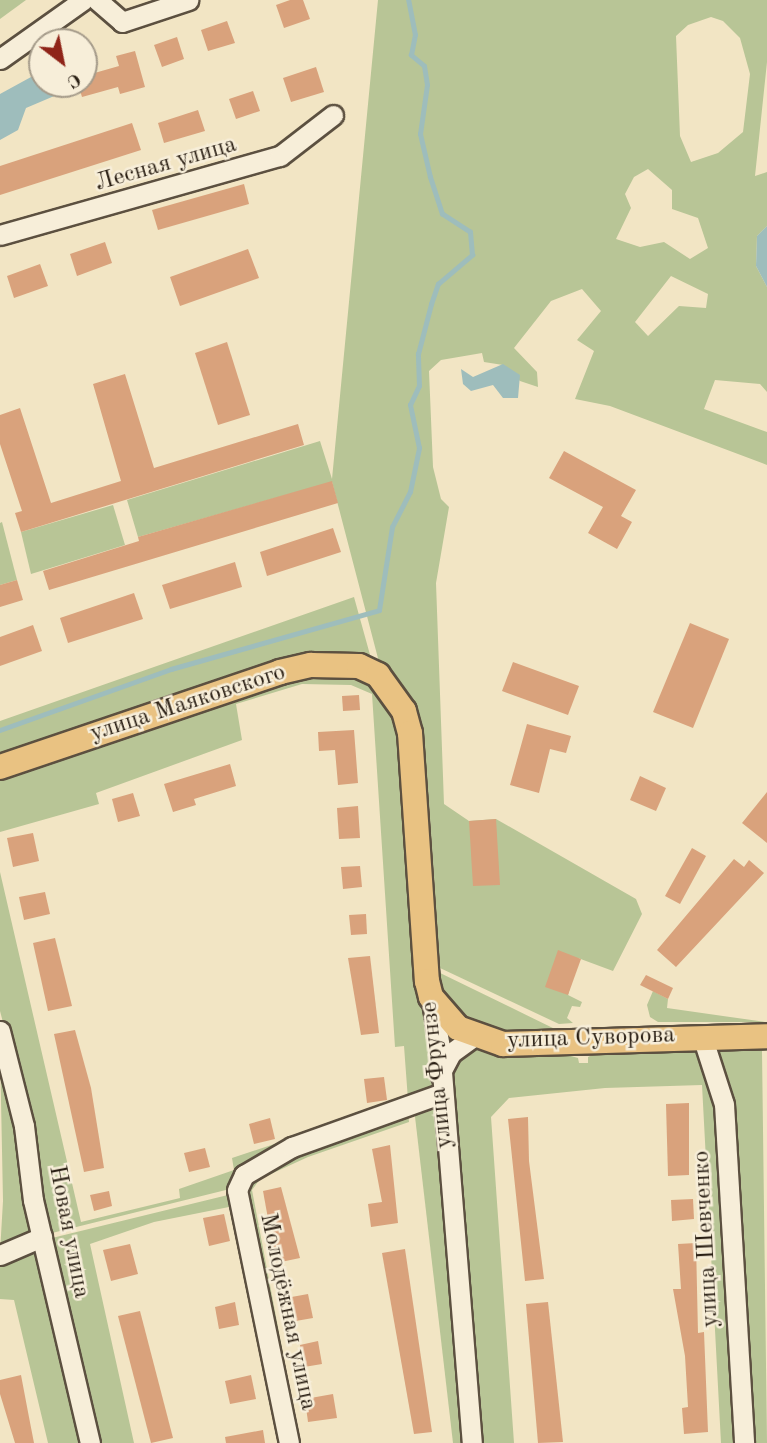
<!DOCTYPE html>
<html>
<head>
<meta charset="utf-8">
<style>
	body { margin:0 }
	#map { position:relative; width:767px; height:1443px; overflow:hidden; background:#f2e5c4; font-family:"Old Standard TT",serif }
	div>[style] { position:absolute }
	.green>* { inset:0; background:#b8c596 }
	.water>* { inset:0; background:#9ebdbc }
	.stream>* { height:4.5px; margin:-2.25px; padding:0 2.25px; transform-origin:2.25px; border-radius:2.25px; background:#9ebdbc }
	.building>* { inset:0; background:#d9a27c }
	.roads { filter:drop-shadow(2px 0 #5c5040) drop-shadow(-2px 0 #5c5040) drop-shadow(0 2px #5c5040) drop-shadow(0 -2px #5c5040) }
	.minor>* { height:19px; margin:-9.5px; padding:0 9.5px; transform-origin:9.5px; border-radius:9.5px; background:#f7eed9 }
	.major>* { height:24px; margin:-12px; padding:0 12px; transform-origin:12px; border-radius:12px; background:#e9c282 }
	span { translate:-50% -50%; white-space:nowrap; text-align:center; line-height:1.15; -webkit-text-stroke:5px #f7eed9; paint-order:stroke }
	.street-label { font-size:24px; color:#2a1f14 }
	.north { position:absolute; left:28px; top:28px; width:70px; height:70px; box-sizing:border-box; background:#f7eed9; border:2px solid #a59b8a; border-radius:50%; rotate:148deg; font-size:19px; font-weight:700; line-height:28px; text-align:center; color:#2a1f14 }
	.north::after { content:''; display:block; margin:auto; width:24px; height:32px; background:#8f2418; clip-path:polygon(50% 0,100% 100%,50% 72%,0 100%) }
</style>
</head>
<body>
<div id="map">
	<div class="green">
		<i style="clip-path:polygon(0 0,26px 0,0 19px)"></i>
		<i style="clip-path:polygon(evenodd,378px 0,767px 0,767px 62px,755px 176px,767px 172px,767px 226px,757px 236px,756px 266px,767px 287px,767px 392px,760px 384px,715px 380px,704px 409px,767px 432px,767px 465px,610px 406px,575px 399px,594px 351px,577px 340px,601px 311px,582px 289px,551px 301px,514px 348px,537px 372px,538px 387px,520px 381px,503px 365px,484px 362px,482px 353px,441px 360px,429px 371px,433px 467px,441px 499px,449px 507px,436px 583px,444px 804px,469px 821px,496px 819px,636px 899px,642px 914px,613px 971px,578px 958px,568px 995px,582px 1002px,580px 1007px,572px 1006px,567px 1018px,573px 1023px,559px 1024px,440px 968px,429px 805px,425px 805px,436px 971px,557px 1030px,502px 1036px,462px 1021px,437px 989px,419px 731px,380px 666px,332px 482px,138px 537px,127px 500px,320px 441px,332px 479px,378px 0,711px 17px,723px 21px,740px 38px,750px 74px,743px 132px,718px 153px,691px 162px,680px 136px,676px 36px,688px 25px,711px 17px,378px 0,648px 169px,672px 190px,672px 209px,698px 218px,708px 248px,690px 259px,664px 242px,640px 247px,616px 239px,631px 208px,625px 194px,634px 177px,648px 169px,378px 0,671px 276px,708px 294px,706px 308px,679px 306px,648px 336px,635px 322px,671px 276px)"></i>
		<i style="clip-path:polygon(113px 505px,125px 545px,31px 574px,21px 532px)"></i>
		<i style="clip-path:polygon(2px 522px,17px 580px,0 585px,0 523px)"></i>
		<i style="clip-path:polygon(354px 597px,372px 662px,363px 658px,0 757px,0 721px)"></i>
		<i style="clip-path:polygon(339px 669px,375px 681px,397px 713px,402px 735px,416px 952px,434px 1090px,426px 1096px,276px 1151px,240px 1173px,234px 1188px,52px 1233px,44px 1228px,37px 1199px,29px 1122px,0 1011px,0 872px,81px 1222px,180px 1198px,179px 1189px,234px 1170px,232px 1158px,408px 1100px,404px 1046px,395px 1047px,372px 694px,351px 685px,302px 684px,236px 704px,242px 740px,96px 793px,99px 804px,0 832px,0 774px,278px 680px)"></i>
		<i style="clip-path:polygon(653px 991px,668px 999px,667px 1008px,765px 1022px,658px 1022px,650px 1017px,647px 1005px)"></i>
		<i style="clip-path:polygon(695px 1042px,717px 1085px,740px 1443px,721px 1443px,702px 1085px,605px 1088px,509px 1098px,491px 1117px,514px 1443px,478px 1443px,446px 1094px,453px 1065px,475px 1048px,550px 1050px,578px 1058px,579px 1063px,588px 1063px,588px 1057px,613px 1045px)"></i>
		<i style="clip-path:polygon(767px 1042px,767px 1050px,762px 1051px,767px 1443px,748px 1443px,711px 1049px)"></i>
		<i style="clip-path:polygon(0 1049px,37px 1237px,0 1252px,3px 1201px)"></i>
		<i style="clip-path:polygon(434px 1105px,466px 1443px,453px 1443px,414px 1108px)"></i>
		<i style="clip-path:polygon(408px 1111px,409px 1122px,308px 1157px,260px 1179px,252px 1190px,300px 1443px,293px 1443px,241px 1190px,256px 1168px)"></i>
		<i style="clip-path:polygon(232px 1194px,286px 1443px,279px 1443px,229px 1207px,154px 1222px,90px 1244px,134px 1443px,94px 1443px,48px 1246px,52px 1238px)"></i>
		<i style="clip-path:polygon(38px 1243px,86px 1443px,48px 1443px,14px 1300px,0 1299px,0 1259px)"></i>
	</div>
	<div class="water">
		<i style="clip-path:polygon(42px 71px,42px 84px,68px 84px,66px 91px,26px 108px,18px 130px,0 140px,0 94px)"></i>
		<i style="clip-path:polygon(767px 226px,767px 287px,756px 266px,757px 236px)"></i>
		<i style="clip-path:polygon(503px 364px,520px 375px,518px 398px,503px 398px,493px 385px,471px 391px,463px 384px,461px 369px,473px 377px)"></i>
	</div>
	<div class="stream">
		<i style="left:0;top:730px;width:182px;rotate:-19.6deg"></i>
		<i style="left:171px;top:669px;width:216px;rotate:-15.8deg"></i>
		<i style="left:379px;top:610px;width:84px;rotate:-81.1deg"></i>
		<i style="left:392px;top:527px;width:39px;rotate:-63deg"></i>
		<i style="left:410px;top:492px;width:45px;rotate:-78.4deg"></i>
		<i style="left:419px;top:448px;width:44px;rotate:-101.8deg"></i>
		<i style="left:410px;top:405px;width:21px;rotate:-65deg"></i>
		<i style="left:419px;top:386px;width:32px;rotate:-92deg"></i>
		<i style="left:418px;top:354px;width:52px;rotate:-75.4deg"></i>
		<i style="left:431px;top:304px;width:21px;rotate:-71deg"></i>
		<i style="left:438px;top:284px;width:45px;rotate:-40.5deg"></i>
		<i style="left:472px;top:255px;width:23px;rotate:-95deg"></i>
		<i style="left:470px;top:232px;width:33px;rotate:-147deg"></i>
		<i style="left:442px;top:214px;width:39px;rotate:-108deg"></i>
		<i style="left:430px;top:177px;width:44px;rotate:-103.1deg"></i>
		<i style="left:420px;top:134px;width:49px;rotate:-81.9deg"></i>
		<i style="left:427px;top:85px;width:19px;rotate:-99deg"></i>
		<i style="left:424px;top:66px;width:17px;rotate:-140deg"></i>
		<i style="left:411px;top:55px;width:20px;rotate:-79deg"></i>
		<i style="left:415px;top:35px;width:36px;rotate:-101deg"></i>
	</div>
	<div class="building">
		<i style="clip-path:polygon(290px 0,303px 0,310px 19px,284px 28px,276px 5px)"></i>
		<i style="clip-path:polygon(227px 21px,235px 43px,208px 51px,201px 30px)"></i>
		<i style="clip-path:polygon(177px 37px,184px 59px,162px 67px,154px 45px)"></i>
		<i style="clip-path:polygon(135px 51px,145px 87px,120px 94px,118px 87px,82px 97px,78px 84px,84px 84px,84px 76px,119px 66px,116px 56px)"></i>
		<i style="clip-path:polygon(316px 67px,324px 92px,291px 102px,283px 78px)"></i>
		<i style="clip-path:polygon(253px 91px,260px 111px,236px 119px,229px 99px)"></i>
		<i style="clip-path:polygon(198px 110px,205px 131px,164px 143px,158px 123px)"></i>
		<i style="clip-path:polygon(132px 123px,141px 150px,0 195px,0 166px)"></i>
		<i style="clip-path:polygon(244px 184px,249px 204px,158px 230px,152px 210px)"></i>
		<i style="clip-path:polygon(105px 242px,112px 263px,77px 276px,70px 254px)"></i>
		<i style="clip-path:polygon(248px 249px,259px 278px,180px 306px,170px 277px)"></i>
		<i style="clip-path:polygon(40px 264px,48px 286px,14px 298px,7px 276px)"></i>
		<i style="clip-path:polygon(227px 342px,250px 415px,218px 425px,195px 353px)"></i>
		<i style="clip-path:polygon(125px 374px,154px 468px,298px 424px,304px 445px,21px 532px,15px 513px,22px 511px,0 444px,0 415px,20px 408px,51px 503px,121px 481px,93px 384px)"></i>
		<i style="clip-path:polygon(564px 451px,636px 490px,621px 516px,632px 522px,617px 549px,588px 533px,603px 507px,549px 478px)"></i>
		<i style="clip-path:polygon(332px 481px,338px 503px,49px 590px,43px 571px,139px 541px,138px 537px)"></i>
		<i style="clip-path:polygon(333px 528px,341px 552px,267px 576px,260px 552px)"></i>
		<i style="clip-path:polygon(235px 562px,242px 587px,170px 609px,162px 585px)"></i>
		<i style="clip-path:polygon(17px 580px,23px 600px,0 607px,0 585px)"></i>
		<i style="clip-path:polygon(134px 593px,143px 619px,68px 643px,60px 618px)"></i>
		<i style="clip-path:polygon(690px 623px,729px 639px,693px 728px,653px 712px)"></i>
		<i style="clip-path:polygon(33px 625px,42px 651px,0 666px,0 637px)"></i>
		<i style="clip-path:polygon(513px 662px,579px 686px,568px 715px,502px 691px)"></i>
		<i style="clip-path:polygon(359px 695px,360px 710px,343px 711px,342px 696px)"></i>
		<i style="clip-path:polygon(527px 724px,571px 736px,566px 753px,550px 749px,539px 793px,510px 785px)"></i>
		<i style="clip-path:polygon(354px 730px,358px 783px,338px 785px,335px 750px,319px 751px,318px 732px)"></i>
		<i style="clip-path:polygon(230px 764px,236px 786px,194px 799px,196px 805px,173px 812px,164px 784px)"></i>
		<i style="clip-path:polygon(640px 776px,666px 788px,656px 811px,630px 800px)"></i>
		<i style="clip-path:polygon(767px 792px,767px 843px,742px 823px)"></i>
		<i style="clip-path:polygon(133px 793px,140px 816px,118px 822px,112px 799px)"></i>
		<i style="clip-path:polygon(358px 806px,360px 838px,339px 839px,337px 808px)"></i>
		<i style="clip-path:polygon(496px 819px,500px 885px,473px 886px,469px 821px)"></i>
		<i style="clip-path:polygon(33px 833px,39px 861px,13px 867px,7px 838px)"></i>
		<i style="clip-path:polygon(692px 848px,706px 856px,680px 904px,665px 896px)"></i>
		<i style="clip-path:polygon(734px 859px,744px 867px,749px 860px,764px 873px,676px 967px,657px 950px)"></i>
		<i style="clip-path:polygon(360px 866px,362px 887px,343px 889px,341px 867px)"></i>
		<i style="clip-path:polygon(45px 892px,50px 914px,24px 920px,19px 897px)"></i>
		<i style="clip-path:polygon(366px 914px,367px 934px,351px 935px,349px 915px)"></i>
		<i style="clip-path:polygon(55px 938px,72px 1006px,48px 1011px,33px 943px)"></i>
		<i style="clip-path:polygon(558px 950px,581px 959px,568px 995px,545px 987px)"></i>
		<i style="clip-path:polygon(370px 956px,379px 1033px,361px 1035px,348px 958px)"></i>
		<i style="clip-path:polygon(646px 975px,673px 988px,668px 999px,640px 985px)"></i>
		<i style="clip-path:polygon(75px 1030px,91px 1088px,104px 1168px,84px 1172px,54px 1034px)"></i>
		<i style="clip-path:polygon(384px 1077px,387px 1100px,367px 1103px,364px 1079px)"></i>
		<i style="clip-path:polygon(689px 1103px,689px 1175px,668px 1176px,666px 1104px)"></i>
		<i style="clip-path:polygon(528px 1117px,529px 1161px,544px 1279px,525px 1281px,508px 1119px)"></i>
		<i style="clip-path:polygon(270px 1118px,275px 1139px,254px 1144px,249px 1124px)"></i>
		<i style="clip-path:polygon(390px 1145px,398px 1223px,371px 1227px,368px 1204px,382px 1202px,372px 1149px)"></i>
		<i style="clip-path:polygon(205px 1148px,210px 1167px,189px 1172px,184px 1153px)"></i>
		<i style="clip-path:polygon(281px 1187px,300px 1258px,276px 1263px,263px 1191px)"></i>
		<i style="clip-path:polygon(109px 1191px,112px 1206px,94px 1211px,90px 1195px)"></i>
		<i style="clip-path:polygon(693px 1199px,694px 1219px,672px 1221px,671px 1200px)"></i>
		<i style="clip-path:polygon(224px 1214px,230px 1241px,209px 1246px,203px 1218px)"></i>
		<i style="clip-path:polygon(696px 1243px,698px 1333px,704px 1332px,708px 1432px,684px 1434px,682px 1408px,688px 1407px,685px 1356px,673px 1289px,681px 1289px,678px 1244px)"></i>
		<i style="clip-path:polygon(130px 1244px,138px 1274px,111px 1281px,103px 1250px)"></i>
		<i style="clip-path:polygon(405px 1249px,432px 1432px,414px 1434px,382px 1253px)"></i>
		<i style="clip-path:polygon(308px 1294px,313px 1318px,290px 1322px,286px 1298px)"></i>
		<i style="clip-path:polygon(235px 1302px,239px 1325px,219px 1329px,215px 1307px)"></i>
		<i style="clip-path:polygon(548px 1302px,563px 1442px,538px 1443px,526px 1304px)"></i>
		<i style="clip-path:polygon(140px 1311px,173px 1438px,151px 1443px,118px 1316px)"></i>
		<i style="clip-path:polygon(318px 1341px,322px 1364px,304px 1367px,300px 1345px)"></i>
		<i style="clip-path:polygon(21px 1375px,28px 1412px,34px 1443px,15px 1443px,0 1394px,0 1380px)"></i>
		<i style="clip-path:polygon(251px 1375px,256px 1399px,230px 1404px,225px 1381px)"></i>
		<i style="clip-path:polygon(333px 1394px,337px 1418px,308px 1422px,305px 1399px)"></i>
		<i style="clip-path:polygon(263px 1430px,265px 1443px,226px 1443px,225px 1437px)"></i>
	</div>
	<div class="roads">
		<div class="minor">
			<i style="left:97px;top:0;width:33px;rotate:41deg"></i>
			<i style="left:122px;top:22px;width:70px;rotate:-18.4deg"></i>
			<i style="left:0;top:59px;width:102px;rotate:-35.4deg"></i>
			<i style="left:0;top:235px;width:291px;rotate:-15.8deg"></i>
			<i style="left:280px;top:156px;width:67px;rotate:-37.7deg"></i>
			<i style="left:431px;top:997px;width:51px;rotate:79.8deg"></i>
			<i style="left:440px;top:1047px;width:397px;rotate:85.4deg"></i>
			<i style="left:0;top:1031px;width:98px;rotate:75.8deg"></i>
			<i style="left:24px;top:1126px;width:75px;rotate:83.1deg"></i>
			<i style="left:33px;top:1200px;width:250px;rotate:76.8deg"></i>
			<i style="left:702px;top:1036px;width:71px;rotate:72.1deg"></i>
			<i style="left:724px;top:1104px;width:340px;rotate:86.6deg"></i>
			<i style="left:440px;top:1074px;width:24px;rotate:-62deg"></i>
			<i style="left:451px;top:1053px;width:29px;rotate:-36deg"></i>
			<i style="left:0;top:1255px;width:46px;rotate:-23.2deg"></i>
			<i style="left:289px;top:1443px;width:258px;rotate:-101.6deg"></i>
			<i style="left:237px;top:1190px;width:17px;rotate:-65deg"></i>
			<i style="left:244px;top:1175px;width:56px;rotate:-30.3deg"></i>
			<i style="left:292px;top:1147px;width:157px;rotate:-19.7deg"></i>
		</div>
		<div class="major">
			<i style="left:0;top:767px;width:296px;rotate:-18.7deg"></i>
			<i style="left:280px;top:672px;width:32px;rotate:-13deg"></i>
			<i style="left:311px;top:665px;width:48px;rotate:1.2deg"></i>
			<i style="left:359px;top:666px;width:21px;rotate:25deg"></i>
			<i style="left:378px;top:675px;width:44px;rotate:54.2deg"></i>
			<i style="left:404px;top:711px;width:23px;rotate:75deg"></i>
			<i style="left:410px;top:733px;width:249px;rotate:86.1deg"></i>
			<i style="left:427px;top:981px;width:16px;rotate:76deg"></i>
			<i style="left:431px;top:997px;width:41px;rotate:48.9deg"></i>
			<i style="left:458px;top:1028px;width:48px;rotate:19.6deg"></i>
			<i style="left:503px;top:1044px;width:264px;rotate:-1.7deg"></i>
		</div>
	</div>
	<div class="street-label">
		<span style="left:166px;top:165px;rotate:-16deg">Лесная улица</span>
		<span style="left:188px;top:704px;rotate:-18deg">улица Маяковского</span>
		<span style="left:591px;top:1039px;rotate:-2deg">улица Суворова</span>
		<span style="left:438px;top:1075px;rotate:-96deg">улица Фрунзе</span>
		<span style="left:68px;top:1232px;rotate:79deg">Новая улица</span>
		<span style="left:707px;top:1239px;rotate:-93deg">улица Шевченко</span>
		<span style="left:287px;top:1312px;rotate:78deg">Молодёжная улица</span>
	</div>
	<div class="north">С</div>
</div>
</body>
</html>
